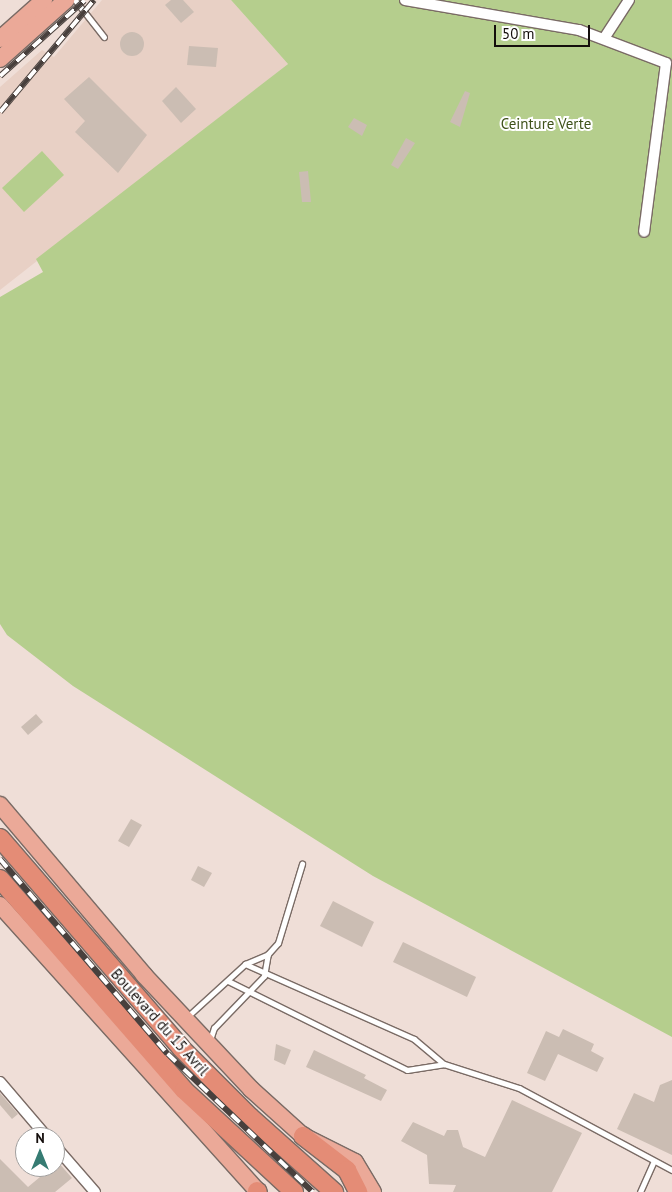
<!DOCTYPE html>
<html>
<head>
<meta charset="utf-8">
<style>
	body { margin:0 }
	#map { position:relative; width:672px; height:1192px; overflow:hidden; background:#efded7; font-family:"PT Sans",sans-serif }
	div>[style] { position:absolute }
	.built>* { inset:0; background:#e8d0c5 }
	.green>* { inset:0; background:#b5ce8d }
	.building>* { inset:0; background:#cbbdb3 }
	.round { border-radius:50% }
	.roads { filter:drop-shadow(1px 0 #7a6b65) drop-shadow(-1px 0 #7a6b65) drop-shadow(0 1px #7a6b65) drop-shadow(0 -1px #7a6b65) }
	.service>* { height:5px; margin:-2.5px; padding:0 2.5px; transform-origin:2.5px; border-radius:2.5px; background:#fff }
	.minor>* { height:10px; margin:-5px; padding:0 5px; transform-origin:5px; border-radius:5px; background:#fff }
	.primary>* { height:16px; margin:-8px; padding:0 8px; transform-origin:8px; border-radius:8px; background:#eba998 }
	.trunk>* { height:18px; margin:-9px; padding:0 9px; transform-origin:9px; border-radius:9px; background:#e48c76 }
	.rail>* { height:5.5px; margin-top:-2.75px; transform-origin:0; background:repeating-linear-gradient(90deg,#fff 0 11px,#48403d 0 22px); box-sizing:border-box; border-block:1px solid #48403d }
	span { translate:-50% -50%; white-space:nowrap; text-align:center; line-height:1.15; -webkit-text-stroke:4px #fff; paint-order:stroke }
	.park-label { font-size:15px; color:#3f521a }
	.street-label { font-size:15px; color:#140e0c }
	.north { position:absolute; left:15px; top:1127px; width:50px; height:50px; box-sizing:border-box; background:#fff; border:1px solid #a19f9e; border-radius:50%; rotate:0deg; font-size:14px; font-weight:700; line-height:20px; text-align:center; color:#140e0c }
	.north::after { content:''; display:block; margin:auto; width:18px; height:22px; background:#367c73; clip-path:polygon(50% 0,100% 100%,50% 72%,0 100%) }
	.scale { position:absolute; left:494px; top:25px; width:96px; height:22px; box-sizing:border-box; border:2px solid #140e0c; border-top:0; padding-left:6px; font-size:15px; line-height:18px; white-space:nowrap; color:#140e0c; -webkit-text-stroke:4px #fff; paint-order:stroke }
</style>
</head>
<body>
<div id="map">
	<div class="built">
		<i style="clip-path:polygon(102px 0,231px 0,288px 64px,0 290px,0 87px,42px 50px,54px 57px)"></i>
	</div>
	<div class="green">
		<i style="clip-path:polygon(231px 0,672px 0,672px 1037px,373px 876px,73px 686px,7px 635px,0 624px,0 297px,43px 272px,36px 259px,288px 64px)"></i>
		<i style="clip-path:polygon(42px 151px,64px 175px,24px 212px,2px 188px)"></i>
	</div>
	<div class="building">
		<i style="clip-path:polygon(171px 0,183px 0,194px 12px,181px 23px,165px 5px)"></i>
		<i class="round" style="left:120px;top:32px;width:24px;height:24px"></i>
		<i style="clip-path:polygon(189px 46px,218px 48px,216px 67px,187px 65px)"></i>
		<i style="clip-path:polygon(89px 77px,147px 135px,118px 173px,75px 132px,85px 121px,64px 99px)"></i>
		<i style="clip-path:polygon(176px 87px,196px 109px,181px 123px,162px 101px)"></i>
		<i style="clip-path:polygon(465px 91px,470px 93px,460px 127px,450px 122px)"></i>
		<i style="clip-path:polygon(354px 118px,367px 125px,362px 136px,348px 127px)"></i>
		<i style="clip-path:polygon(406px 138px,415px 143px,398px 169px,391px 165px)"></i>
		<i style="clip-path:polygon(308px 171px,311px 202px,302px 202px,299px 172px)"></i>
		<i style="clip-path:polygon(36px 714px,43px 722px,28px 735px,21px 727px)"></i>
		<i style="clip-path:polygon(131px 819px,142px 825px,129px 847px,118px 841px)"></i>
		<i style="clip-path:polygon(198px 866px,212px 873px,204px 887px,191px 880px)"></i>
		<i style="clip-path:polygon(333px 901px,374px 922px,362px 947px,320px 926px)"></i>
		<i style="clip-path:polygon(403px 942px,476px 977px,467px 997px,393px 962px)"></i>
		<i style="clip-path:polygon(563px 1029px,594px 1044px,591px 1051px,604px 1058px,597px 1072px,558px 1054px,545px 1081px,527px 1073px,546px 1031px,559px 1037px)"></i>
		<i style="clip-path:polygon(276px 1044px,291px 1050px,285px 1065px,274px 1060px)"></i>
		<i style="clip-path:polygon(314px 1050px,366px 1075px,364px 1078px,387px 1090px,381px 1101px,306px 1067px)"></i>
		<i style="clip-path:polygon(672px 1080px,672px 1155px,617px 1129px,634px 1093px,654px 1102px,660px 1085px)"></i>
		<i style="clip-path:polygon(0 1093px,18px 1114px,12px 1119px,0 1105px)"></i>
		<i style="clip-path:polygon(512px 1100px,582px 1133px,552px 1192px,453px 1192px,456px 1185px,429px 1184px,427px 1155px,401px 1141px,413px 1122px,444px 1136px,447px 1130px,458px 1130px,463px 1147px,485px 1157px)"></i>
		<i style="clip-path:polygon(0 1159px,28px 1187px,58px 1162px,72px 1178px,55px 1192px,0 1192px)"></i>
	</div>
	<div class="roads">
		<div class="service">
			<i style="left:75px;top:0;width:47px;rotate:51.9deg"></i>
			<i style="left:245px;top:964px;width:185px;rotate:23.9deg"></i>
			<i style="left:414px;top:1039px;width:39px;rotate:40deg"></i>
			<i style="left:444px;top:1064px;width:79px;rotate:17.7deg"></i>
			<i style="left:519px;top:1088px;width:174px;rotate:28.2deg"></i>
			<i style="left:228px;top:981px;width:200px;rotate:26.4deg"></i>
			<i style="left:407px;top:1070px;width:37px;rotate:-9deg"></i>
			<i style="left:187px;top:1017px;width:79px;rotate:-42.4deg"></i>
			<i style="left:245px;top:964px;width:25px;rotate:-23deg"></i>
			<i style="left:268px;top:954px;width:15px;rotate:-48deg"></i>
			<i style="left:278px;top:943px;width:83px;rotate:-73.1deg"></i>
			<i style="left:210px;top:1040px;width:13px;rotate:-72deg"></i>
			<i style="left:214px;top:1028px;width:72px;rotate:-46.1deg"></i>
			<i style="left:264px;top:976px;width:22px;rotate:-80deg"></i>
			<i style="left:640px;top:1192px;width:34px;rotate:-66deg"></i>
		</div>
		<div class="minor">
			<i style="left:405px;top:0;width:177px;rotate:9.8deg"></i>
			<i style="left:579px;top:30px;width:93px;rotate:20.8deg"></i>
			<i style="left:666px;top:63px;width:170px;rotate:97.4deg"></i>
			<i style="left:605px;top:37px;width:44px;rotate:-57deg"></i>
			<i style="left:0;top:1082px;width:72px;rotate:49.5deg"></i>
			<i style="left:55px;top:1146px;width:61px;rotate:49deg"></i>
		</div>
		<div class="primary">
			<i style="left:0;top:39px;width:59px;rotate:-41.6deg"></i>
			<i style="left:0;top:59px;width:89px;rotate:-41.8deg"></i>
			<i style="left:0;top:805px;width:223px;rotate:49.7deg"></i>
			<i style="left:144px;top:975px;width:156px;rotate:46.8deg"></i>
			<i style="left:251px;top:1089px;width:70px;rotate:42.1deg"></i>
			<i style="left:303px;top:1136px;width:58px;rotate:26.6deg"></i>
			<i style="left:355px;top:1162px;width:35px;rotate:59deg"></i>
			<i style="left:0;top:905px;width:386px;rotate:48deg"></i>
		</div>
		<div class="trunk">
			<i style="left:0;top:838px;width:277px;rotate:49.2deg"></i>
			<i style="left:181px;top:1048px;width:98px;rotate:45deg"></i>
			<i style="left:250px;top:1117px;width:113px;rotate:41.8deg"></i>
			<i style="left:0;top:879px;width:280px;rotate:48.9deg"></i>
			<i style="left:184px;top:1090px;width:150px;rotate:42.8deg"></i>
			<i style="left:303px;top:1136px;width:56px;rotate:37.7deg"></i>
			<i style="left:347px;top:1170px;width:25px;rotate:63deg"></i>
			<i style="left:257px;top:1191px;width:1px;rotate:45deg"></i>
		</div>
	</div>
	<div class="rail">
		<i style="left:0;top:76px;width:113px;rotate:-41.8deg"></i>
		<i style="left:0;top:112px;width:146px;rotate:-50deg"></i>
		<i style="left:0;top:859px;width:257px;rotate:49.3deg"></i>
		<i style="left:168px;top:1054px;width:200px;rotate:43.6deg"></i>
	</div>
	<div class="park-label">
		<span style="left:546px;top:124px">Ceinture Verte</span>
	</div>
	<div class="street-label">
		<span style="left:160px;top:1022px;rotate:48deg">Boulevard du 15 Avril</span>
	</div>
	<div class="north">N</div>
	<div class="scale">50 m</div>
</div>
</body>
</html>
